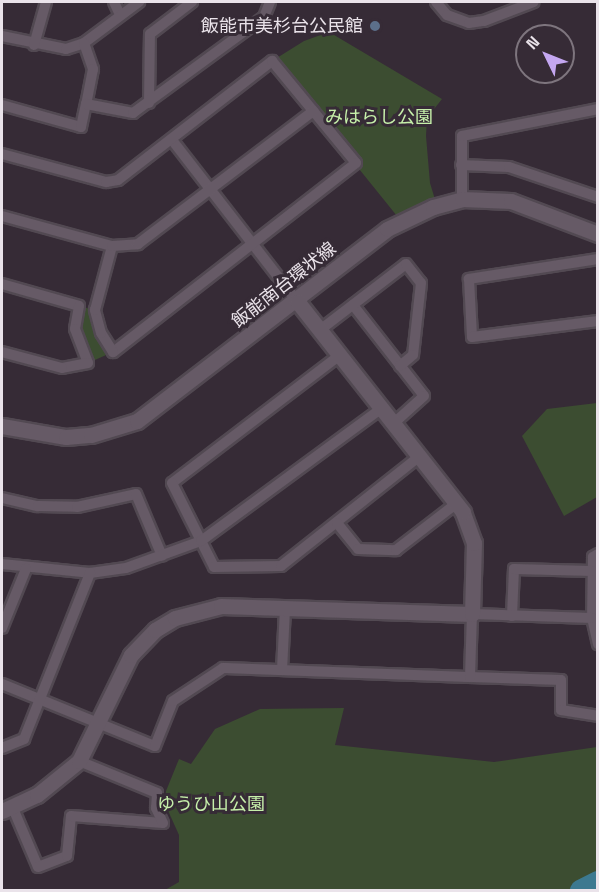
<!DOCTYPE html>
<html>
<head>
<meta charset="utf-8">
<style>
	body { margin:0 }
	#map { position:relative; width:599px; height:892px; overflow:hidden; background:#362b36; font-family:"Space Grotesk","Noto Sans JP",sans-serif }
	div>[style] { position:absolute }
	.green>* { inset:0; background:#3c4d31 }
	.river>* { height:20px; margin:-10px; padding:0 10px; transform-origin:10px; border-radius:10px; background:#3c7990 }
	.roads { filter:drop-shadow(2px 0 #524952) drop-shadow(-2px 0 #524952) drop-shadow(0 2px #524952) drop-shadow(0 -2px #524952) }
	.street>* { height:10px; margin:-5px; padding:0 5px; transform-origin:5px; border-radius:5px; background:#665a66 }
	.secondary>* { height:15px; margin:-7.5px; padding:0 7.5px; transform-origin:7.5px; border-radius:7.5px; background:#665a66 }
	.dots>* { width:16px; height:16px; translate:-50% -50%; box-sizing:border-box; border:3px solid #362b36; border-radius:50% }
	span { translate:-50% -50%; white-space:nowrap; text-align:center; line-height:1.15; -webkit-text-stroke:6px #362b36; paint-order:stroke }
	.poi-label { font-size:18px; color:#eae3ea }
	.right { translate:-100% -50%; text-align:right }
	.park-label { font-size:18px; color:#c6f0aa }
	.street-label { font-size:18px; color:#eae3ea }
	.frame { position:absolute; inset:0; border:3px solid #eae3ea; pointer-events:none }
	.north { position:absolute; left:515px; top:24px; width:60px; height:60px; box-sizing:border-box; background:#362b36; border:2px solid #7e757e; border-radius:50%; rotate:313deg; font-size:16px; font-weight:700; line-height:24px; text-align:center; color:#eae3ea }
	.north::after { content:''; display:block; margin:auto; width:21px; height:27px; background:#c4a7f1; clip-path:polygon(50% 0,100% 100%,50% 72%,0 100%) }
</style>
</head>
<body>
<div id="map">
	<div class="green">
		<i style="clip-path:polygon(329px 32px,442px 99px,427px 118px,426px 136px,430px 183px,437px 206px,401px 221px,272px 61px,304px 41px)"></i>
		<i style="clip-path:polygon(79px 306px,95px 310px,113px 352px,88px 363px,76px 316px)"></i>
		<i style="clip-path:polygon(597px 403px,597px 497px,564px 516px,522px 436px,547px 409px)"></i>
		<i style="clip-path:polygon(344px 708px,335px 745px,494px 762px,597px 747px,597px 890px,165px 890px,179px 882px,179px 835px,165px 804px,166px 791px,179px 759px,191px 764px,215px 729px,260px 709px)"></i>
	</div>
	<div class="river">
		<i style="left:580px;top:890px;width:20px;rotate:-27deg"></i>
	</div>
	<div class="roads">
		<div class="street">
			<i style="left:114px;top:2px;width:14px;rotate:65deg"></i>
			<i style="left:436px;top:2px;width:17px;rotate:50deg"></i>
			<i style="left:447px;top:15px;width:23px;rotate:20deg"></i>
			<i style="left:469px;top:23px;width:15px;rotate:-8deg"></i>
			<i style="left:484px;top:21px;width:53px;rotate:-20.8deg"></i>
			<i style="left:2px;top:36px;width:65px;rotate:11.5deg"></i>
			<i style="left:66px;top:49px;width:19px;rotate:-18deg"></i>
			<i style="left:84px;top:43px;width:69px;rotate:-36.7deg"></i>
			<i style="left:84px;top:43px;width:28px;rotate:71deg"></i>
			<i style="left:93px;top:69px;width:36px;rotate:101deg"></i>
			<i style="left:34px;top:45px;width:45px;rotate:-74.4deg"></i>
			<i style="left:149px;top:103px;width:69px;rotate:-89.2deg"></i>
			<i style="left:150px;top:34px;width:53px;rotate:-37.3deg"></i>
			<i style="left:2px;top:105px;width:82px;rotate:15.6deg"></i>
			<i style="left:81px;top:127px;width:24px;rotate:-78deg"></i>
			<i style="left:86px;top:104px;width:48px;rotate:10.8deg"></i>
			<i style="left:133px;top:113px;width:162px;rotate:-36.2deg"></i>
			<i style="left:264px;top:17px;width:16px;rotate:-68deg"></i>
			<i style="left:172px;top:140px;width:204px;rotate:52.2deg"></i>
			<i style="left:2px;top:154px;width:108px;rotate:15.1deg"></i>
			<i style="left:106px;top:182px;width:12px;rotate:-9deg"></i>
			<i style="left:118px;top:180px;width:195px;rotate:-37.7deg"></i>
			<i style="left:272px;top:61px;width:132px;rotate:50.5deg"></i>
			<i style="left:356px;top:163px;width:308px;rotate:142.1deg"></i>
			<i style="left:113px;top:352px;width:22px;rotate:-122deg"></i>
			<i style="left:101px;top:333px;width:24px;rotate:-105deg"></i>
			<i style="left:95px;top:310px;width:66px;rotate:-75.1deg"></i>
			<i style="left:461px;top:165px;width:48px;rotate:2.4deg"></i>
			<i style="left:509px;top:167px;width:94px;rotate:18.6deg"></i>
			<i style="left:462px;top:199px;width:63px;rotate:-90deg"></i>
			<i style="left:462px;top:136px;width:139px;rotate:-11.2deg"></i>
			<i style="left:2px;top:216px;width:114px;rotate:15.3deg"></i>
			<i style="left:112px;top:246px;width:26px;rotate:-4deg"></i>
			<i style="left:138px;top:244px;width:220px;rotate:-37.2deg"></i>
			<i style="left:598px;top:259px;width:131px;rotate:171.2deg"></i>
			<i style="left:469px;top:279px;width:58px;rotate:87deg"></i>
			<i style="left:472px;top:337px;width:127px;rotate:-7.2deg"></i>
			<i style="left:2px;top:284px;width:80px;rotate:15.9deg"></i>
			<i style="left:79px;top:306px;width:23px;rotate:100deg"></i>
			<i style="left:75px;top:329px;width:36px;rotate:69deg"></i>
			<i style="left:88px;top:363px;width:26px;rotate:169deg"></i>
			<i style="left:62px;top:368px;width:62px;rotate:-165.1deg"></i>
			<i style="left:353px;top:305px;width:115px;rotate:52deg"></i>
			<i style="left:424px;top:396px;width:40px;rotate:138deg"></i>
			<i style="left:320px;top:330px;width:108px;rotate:-37.5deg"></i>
			<i style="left:406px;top:264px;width:24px;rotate:52deg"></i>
			<i style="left:421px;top:283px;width:72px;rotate:96.3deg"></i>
			<i style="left:413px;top:355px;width:17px;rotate:140deg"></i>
			<i style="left:340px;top:355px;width:211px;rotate:142.7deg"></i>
			<i style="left:172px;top:483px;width:94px;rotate:63.4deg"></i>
			<i style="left:214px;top:567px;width:67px;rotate:-0.9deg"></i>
			<i style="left:281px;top:566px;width:177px;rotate:-38.4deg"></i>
			<i style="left:2px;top:498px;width:37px;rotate:13deg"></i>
			<i style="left:38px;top:506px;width:39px;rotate:1deg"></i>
			<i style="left:77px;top:507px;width:60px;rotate:-12.4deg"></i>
			<i style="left:136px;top:494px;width:67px;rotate:67.2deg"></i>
			<i style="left:337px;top:523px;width:33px;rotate:51deg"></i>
			<i style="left:358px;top:549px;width:38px;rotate:2deg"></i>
			<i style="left:396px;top:550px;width:77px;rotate:-37.6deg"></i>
			<i style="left:598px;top:554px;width:6px;rotate:149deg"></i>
			<i style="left:593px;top:557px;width:61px;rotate:90.9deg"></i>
			<i style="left:592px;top:618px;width:27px;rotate:77deg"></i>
			<i style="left:2px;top:564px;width:88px;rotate:5.8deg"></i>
			<i style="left:90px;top:573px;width:36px;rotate:-8deg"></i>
			<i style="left:126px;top:568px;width:80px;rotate:-19.8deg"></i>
			<i style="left:201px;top:541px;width:225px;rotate:-36.3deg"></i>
			<i style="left:512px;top:616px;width:47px;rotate:-87.6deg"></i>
			<i style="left:514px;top:569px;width:78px;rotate:1.5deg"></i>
			<i style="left:2px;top:628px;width:64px;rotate:-67.9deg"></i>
			<i style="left:282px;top:670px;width:62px;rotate:-87.2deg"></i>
			<i style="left:470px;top:677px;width:91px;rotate:1.9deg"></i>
			<i style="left:561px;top:680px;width:30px;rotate:90deg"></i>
			<i style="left:561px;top:710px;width:37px;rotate:9deg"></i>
			<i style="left:2px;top:684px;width:165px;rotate:22.1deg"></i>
			<i style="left:155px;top:746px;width:48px;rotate:-68.2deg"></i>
			<i style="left:173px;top:701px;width:60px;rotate:-33.4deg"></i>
			<i style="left:223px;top:668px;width:247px;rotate:2.1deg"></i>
			<i style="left:470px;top:677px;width:63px;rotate:-88.2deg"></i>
			<i style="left:472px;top:614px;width:120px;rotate:1.9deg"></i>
			<i style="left:2px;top:748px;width:24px;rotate:-22deg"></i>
			<i style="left:24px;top:739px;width:179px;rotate:-68.3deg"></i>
			<i style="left:12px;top:806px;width:66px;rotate:66.9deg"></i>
			<i style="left:38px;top:867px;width:31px;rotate:-21deg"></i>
			<i style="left:67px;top:856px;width:40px;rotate:-84.3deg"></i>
			<i style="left:71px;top:816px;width:92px;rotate:4.4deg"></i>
			<i style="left:163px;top:823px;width:17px;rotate:-115deg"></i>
			<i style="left:156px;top:808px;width:15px;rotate:-86deg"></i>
			<i style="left:157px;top:793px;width:84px;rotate:-157.7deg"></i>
		</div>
		<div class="secondary">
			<i style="left:2px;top:426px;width:65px;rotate:9.8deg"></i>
			<i style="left:66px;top:437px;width:25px;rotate:-5deg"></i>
			<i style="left:91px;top:435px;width:48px;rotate:-16.9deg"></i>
			<i style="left:137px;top:421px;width:315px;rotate:-37.5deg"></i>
			<i style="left:387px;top:229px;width:51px;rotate:-25.6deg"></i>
			<i style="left:433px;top:207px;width:30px;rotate:-15deg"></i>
			<i style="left:462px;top:199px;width:49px;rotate:2.3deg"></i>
			<i style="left:511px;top:201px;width:93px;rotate:20.8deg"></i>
			<i style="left:2px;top:811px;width:38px;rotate:-25deg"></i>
			<i style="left:37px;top:795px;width:54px;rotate:-39deg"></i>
			<i style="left:79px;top:761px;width:118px;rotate:-63.9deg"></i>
			<i style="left:131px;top:655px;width:35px;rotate:-46deg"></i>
			<i style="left:155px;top:630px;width:23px;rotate:-31deg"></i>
			<i style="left:175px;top:618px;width:48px;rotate:-14.6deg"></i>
			<i style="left:221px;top:606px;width:251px;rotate:1.8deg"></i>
			<i style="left:472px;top:614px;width:71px;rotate:-88.4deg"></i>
			<i style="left:474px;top:543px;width:33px;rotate:-110deg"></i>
			<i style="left:463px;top:512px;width:268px;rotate:-128.2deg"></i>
		</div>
	</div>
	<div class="dots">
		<i style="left:375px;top:26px;background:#5c6f8a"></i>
	</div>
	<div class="poi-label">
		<span class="right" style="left:363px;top:26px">飯能市美杉台公民館</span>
	</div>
	<div class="park-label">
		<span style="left:379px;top:117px">みはらし公園</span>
		<span style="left:211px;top:804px">ゆうひ山公園</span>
	</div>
	<div class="street-label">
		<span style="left:284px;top:285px;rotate:-38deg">飯能南台環状線</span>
	</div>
	<div class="frame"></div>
	<div class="north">N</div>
</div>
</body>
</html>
